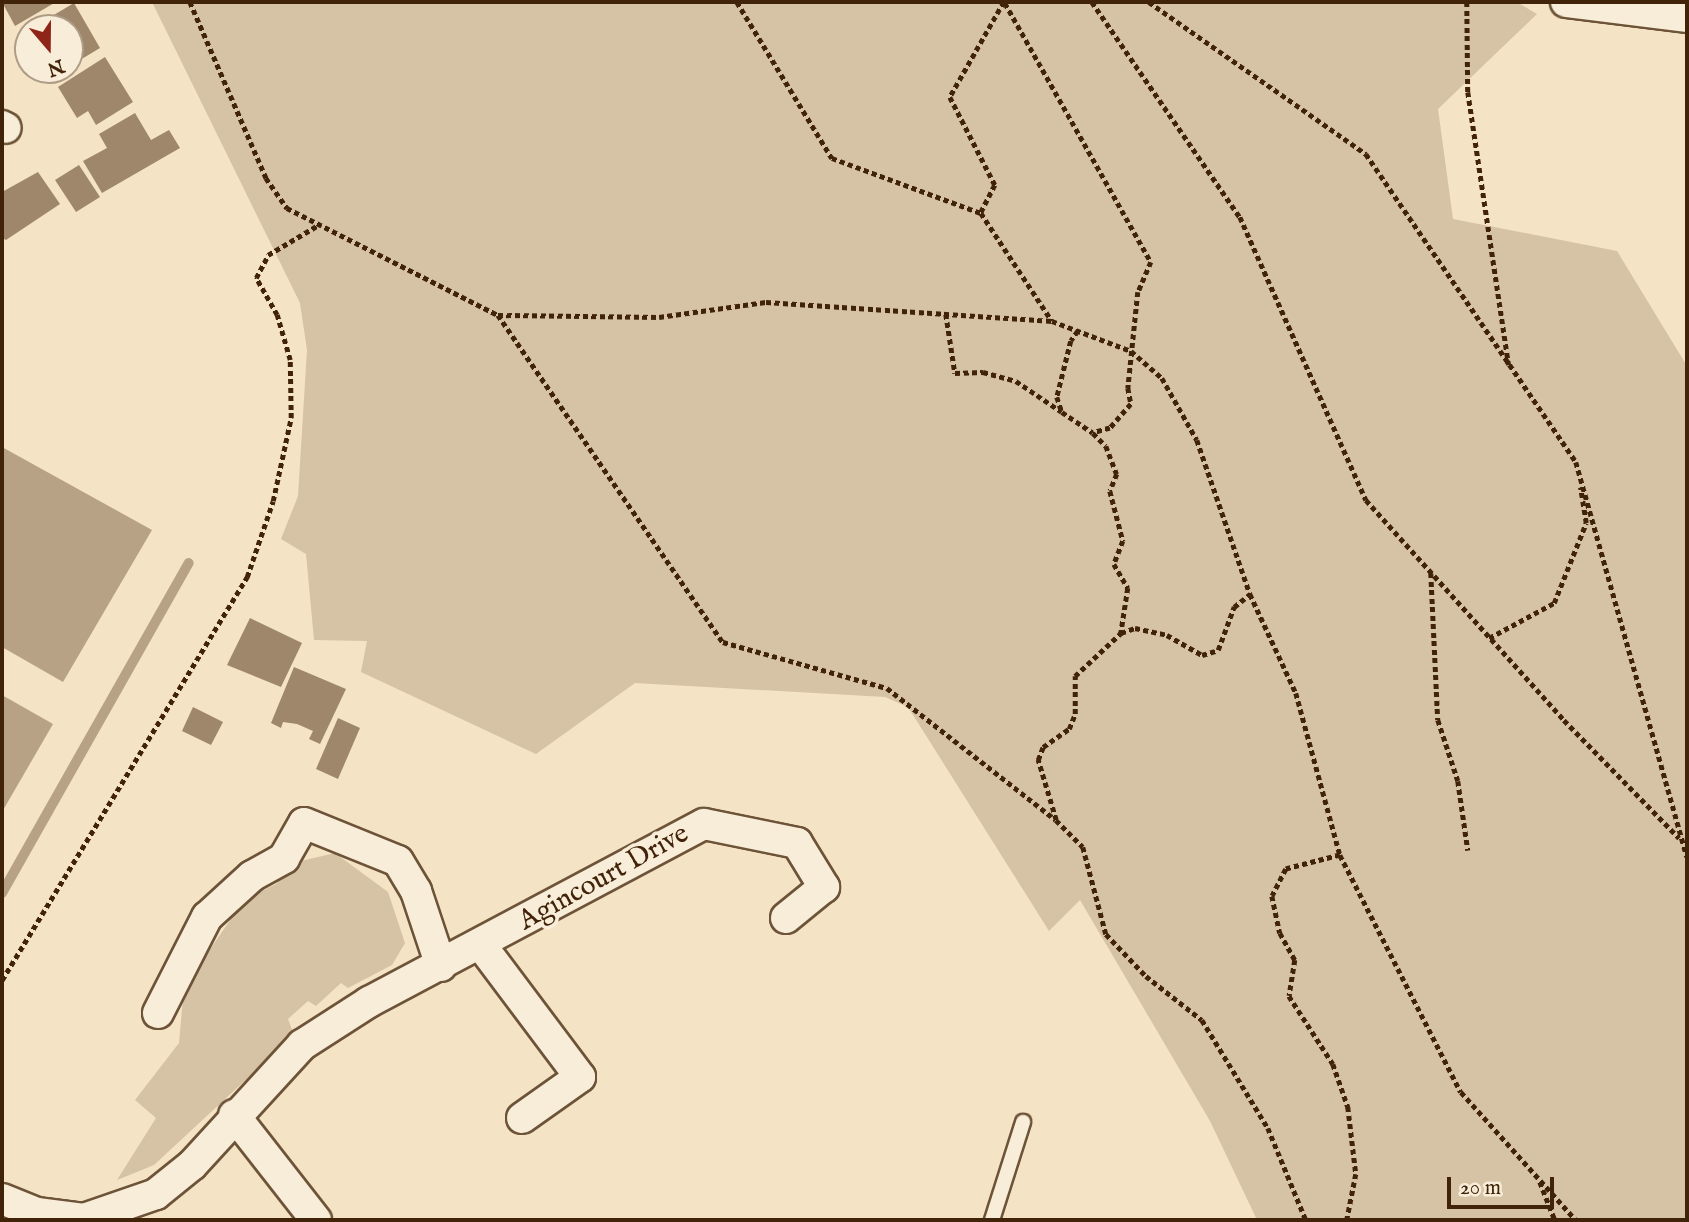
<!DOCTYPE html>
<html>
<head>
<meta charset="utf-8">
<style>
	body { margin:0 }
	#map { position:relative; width:1689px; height:1222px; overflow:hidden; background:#f5e3c5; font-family:"IM FELL English",serif }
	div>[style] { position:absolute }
	.green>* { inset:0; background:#d6c2a5 }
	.water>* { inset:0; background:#b7a285 }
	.stream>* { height:10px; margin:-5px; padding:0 5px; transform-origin:5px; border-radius:5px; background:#b7a285 }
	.building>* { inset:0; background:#9e876b }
	.path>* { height:4.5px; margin-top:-2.25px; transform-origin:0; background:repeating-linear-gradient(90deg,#402309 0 5px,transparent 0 8.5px) }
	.roads { filter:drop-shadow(2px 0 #6d5338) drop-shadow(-2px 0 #6d5338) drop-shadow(0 2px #6d5338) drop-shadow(0 -2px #6d5338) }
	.service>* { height:14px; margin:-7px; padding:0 7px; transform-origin:7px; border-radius:7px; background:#f8edd9 }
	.minor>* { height:30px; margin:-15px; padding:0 15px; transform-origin:15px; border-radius:15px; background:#f8edd9 }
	span { translate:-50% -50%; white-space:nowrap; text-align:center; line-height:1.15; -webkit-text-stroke:7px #f8edd9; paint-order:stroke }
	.street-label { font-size:28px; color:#402309 }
	.frame { position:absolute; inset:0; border:4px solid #402309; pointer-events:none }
	.north { position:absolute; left:14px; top:14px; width:70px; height:70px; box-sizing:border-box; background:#f8edd9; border:2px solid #ae9c86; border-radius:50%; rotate:160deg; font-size:19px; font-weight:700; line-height:28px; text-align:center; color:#402309 }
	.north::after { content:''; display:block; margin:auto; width:24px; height:32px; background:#8f2418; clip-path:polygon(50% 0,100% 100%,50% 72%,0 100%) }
	.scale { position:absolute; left:1447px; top:1177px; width:107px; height:32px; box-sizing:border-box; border:4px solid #402309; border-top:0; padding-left:9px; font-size:21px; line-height:24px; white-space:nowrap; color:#402309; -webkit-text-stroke:5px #f8edd9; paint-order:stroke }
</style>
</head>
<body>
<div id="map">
	<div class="green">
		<i style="clip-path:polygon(152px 2px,1517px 2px,1537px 14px,1438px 109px,1453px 219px,1617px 251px,1687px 366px,1687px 1220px,1257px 1220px,1210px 1121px,1080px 900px,1049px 931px,908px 707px,885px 697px,635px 683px,536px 754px,361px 672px,367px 641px,314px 640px,306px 554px,281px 539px,298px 496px,307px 350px,300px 303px)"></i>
		<i style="clip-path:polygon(335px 853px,388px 892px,405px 943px,392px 965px,348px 988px,341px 983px,316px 1006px,308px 1001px,288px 1019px,294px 1035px,154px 1165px,117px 1180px,156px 1118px,135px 1100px,179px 1043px,184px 987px,244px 900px,276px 884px,301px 861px)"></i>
	</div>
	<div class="water">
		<i style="clip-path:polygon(2px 447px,152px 530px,63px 682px,2px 647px)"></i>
		<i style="clip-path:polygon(2px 695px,53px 724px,2px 812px)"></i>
	</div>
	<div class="stream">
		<i style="left:2px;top:893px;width:379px;rotate:-60.5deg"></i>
	</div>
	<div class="building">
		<i style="clip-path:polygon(2px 2px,56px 2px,15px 26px)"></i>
		<i style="clip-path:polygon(74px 3px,100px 48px,70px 66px,70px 28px,37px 25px)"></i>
		<i style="clip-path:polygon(105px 57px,133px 102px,96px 125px,88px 111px,77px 118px,58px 87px)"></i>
		<i style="clip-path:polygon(135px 113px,151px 140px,169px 130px,180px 148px,102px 193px,83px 161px,107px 148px,99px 134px)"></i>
		<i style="clip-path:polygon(79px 165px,100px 197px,76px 212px,55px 180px)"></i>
		<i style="clip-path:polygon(38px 172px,60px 204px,6px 240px,2px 238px,2px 192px)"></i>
		<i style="clip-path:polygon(250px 618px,302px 643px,281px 687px,227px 665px)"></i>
		<i style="clip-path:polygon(294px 667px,346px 689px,320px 744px,309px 739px,313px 731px,297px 724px,283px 722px,281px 728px,271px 723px)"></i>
		<i style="clip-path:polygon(193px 707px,223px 722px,211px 745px,182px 731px)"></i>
		<i style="clip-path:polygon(338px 718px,360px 728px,338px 779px,316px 769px)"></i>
	</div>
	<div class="path">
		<i style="left:190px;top:2px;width:192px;rotate:66.6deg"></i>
		<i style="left:266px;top:178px;width:37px;rotate:55deg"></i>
		<i style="left:287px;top:208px;width:237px;rotate:26.9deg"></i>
		<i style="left:498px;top:315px;width:161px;rotate:0.7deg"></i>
		<i style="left:659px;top:317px;width:108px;rotate:-8deg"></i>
		<i style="left:766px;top:302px;width:287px;rotate:3.8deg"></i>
		<i style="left:737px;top:2px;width:183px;rotate:58.7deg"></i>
		<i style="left:832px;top:158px;width:159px;rotate:20.3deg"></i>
		<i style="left:1004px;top:2px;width:109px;rotate:119.6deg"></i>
		<i style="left:950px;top:97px;width:99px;rotate:62.9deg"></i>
		<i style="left:995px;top:185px;width:31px;rotate:117deg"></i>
		<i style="left:981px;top:213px;width:129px;rotate:56.7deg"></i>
		<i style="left:1052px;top:321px;width:85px;rotate:20.8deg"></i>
		<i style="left:1131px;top:351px;width:41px;rotate:41.1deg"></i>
		<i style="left:1162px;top:378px;width:71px;rotate:60.6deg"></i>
		<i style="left:1197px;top:440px;width:163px;rotate:71deg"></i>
		<i style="left:1250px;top:594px;width:109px;rotate:65.1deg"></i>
		<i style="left:1296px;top:693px;width:168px;rotate:74.8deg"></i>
		<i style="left:1340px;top:855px;width:266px;rotate:63deg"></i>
		<i style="left:1461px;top:1092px;width:172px;rotate:48.1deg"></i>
		<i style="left:1092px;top:2px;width:261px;rotate:55.5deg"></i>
		<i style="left:1240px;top:217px;width:310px;rotate:66deg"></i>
		<i style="left:1366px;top:500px;width:296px;rotate:48deg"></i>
		<i style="left:1564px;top:720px;width:165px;rotate:45.7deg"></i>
		<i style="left:1149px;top:2px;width:265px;rotate:35deg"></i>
		<i style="left:1366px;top:154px;width:373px;rotate:55.7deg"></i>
		<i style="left:1576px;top:462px;width:410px;rotate:74.3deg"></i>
		<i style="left:1467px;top:2px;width:90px;rotate:89.4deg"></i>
		<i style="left:1468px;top:92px;width:276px;rotate:81.5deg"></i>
		<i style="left:1005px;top:3px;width:297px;rotate:60.6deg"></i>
		<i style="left:1151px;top:262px;width:33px;rotate:113deg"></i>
		<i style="left:1138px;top:292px;width:97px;rotate:95.9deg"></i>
		<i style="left:1128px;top:388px;width:16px;rotate:79deg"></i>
		<i style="left:1131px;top:404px;width:32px;rotate:131deg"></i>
		<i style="left:1110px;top:428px;width:18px;rotate:164deg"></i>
		<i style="left:1093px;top:433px;width:18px;rotate:45deg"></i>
		<i style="left:1106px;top:446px;width:30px;rotate:69deg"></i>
		<i style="left:1117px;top:474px;width:18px;rotate:112deg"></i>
		<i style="left:1110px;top:491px;width:52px;rotate:75.4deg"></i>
		<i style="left:1123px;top:541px;width:25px;rotate:111deg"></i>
		<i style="left:1114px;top:564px;width:28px;rotate:60deg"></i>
		<i style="left:1128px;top:588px;width:46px;rotate:98.8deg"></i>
		<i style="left:946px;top:314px;width:60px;rotate:81.3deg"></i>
		<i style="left:955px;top:373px;width:28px;rotate:-2deg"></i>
		<i style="left:983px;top:372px;width:34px;rotate:15deg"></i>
		<i style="left:1016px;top:381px;width:55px;rotate:34deg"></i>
		<i style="left:498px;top:315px;width:397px;rotate:55.5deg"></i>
		<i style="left:723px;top:642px;width:170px;rotate:15.7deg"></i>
		<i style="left:887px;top:688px;width:214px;rotate:38deg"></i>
		<i style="left:1056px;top:820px;width:38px;rotate:45deg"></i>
		<i style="left:1083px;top:847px;width:90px;rotate:75.2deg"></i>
		<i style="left:1106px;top:934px;width:58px;rotate:46.4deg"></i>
		<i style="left:1146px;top:976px;width:71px;rotate:38.2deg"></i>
		<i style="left:1202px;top:1020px;width:127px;rotate:58.6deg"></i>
		<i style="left:1268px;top:1128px;width:100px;rotate:67.6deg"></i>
		<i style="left:1078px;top:331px;width:12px;rotate:125deg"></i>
		<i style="left:1071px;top:341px;width:58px;rotate:104deg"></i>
		<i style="left:1057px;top:397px;width:16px;rotate:72deg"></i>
		<i style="left:1062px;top:412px;width:37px;rotate:34deg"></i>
		<i style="left:1431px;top:573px;width:147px;rotate:87.3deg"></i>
		<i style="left:1438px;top:720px;width:64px;rotate:71.8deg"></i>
		<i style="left:1458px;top:781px;width:70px;rotate:81.8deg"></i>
		<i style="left:1489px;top:638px;width:74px;rotate:-28.3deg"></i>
		<i style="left:1554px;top:603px;width:86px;rotate:-68.2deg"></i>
		<i style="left:1586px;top:523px;width:36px;rotate:-99deg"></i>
		<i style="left:1056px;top:820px;width:63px;rotate:-106.7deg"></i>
		<i style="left:1038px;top:760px;width:14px;rotate:-69deg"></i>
		<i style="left:1043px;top:747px;width:32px;rotate:-35deg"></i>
		<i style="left:1069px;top:729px;width:16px;rotate:-68deg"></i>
		<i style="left:1075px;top:714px;width:38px;rotate:-90deg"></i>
		<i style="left:1075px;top:676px;width:63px;rotate:-43.1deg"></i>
		<i style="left:1121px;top:633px;width:15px;rotate:-20deg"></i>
		<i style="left:1135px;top:628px;width:33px;rotate:12deg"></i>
		<i style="left:1167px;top:635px;width:40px;rotate:29.7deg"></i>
		<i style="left:1202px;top:655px;width:17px;rotate:-17deg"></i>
		<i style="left:1218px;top:650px;width:46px;rotate:-69.6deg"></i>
		<i style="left:1234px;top:607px;width:21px;rotate:-39deg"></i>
		<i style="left:1340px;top:855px;width:56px;rotate:165.5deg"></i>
		<i style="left:1286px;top:869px;width:30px;rotate:117deg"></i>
		<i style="left:1272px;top:896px;width:38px;rotate:78deg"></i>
		<i style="left:1280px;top:933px;width:31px;rotate:61deg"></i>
		<i style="left:1295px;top:960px;width:36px;rotate:99deg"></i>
		<i style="left:1289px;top:996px;width:81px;rotate:57.1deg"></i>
		<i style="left:1333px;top:1064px;width:46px;rotate:70.8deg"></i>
		<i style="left:1348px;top:1107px;width:67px;rotate:83.2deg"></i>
		<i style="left:1356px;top:1174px;width:47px;rotate:101.1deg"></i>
		<i style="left:2px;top:980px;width:472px;rotate:-58.7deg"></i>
		<i style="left:247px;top:577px;width:80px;rotate:-71.1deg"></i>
		<i style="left:273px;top:501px;width:85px;rotate:-77.8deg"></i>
		<i style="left:291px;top:418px;width:58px;rotate:-91deg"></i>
		<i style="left:290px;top:360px;width:47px;rotate:-106.1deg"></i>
		<i style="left:277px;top:315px;width:43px;rotate:-119.6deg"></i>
		<i style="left:256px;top:278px;width:26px;rotate:-62deg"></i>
		<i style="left:268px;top:255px;width:61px;rotate:-30.8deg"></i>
		<i style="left:1540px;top:1182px;width:41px;rotate:68.5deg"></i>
	</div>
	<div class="roads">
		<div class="service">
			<i style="left:992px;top:1220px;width:103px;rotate:-72.4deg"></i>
		</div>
		<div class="minor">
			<i style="left:1566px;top:2px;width:122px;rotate:7.1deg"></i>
			<i style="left:2px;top:126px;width:4px;rotate:27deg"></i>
			<i style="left:481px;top:945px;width:165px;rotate:53.1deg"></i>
			<i style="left:580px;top:1077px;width:71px;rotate:144.7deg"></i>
			<i style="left:158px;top:1013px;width:108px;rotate:-63deg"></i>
			<i style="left:207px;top:917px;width:61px;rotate:-42.3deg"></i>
			<i style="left:252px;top:876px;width:37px;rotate:-29deg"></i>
			<i style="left:284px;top:858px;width:40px;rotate:-60.3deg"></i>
			<i style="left:304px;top:823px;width:101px;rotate:22deg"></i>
			<i style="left:398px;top:861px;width:35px;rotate:59deg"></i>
			<i style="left:416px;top:891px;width:79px;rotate:71.6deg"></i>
			<i style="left:234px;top:1115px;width:133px;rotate:52deg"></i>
			<i style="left:2px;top:1199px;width:38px;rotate:22deg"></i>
			<i style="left:37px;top:1213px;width:47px;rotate:7.3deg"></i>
			<i style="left:84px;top:1219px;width:76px;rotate:-19.1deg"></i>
			<i style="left:156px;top:1194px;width:46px;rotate:-38.9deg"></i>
			<i style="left:192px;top:1165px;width:163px;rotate:-47.5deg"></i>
			<i style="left:302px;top:1045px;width:80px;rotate:-32.7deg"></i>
			<i style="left:369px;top:1002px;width:379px;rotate:-28deg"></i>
			<i style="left:704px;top:824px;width:95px;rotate:11.5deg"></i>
			<i style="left:797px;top:843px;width:52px;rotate:58.5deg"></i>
			<i style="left:824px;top:887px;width:49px;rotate:140.8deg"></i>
		</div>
	</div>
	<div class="street-label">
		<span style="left:604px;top:878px;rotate:-29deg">Agincourt Drive</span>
	</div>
	<div class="frame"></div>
	<div class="north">N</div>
	<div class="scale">20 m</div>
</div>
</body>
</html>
